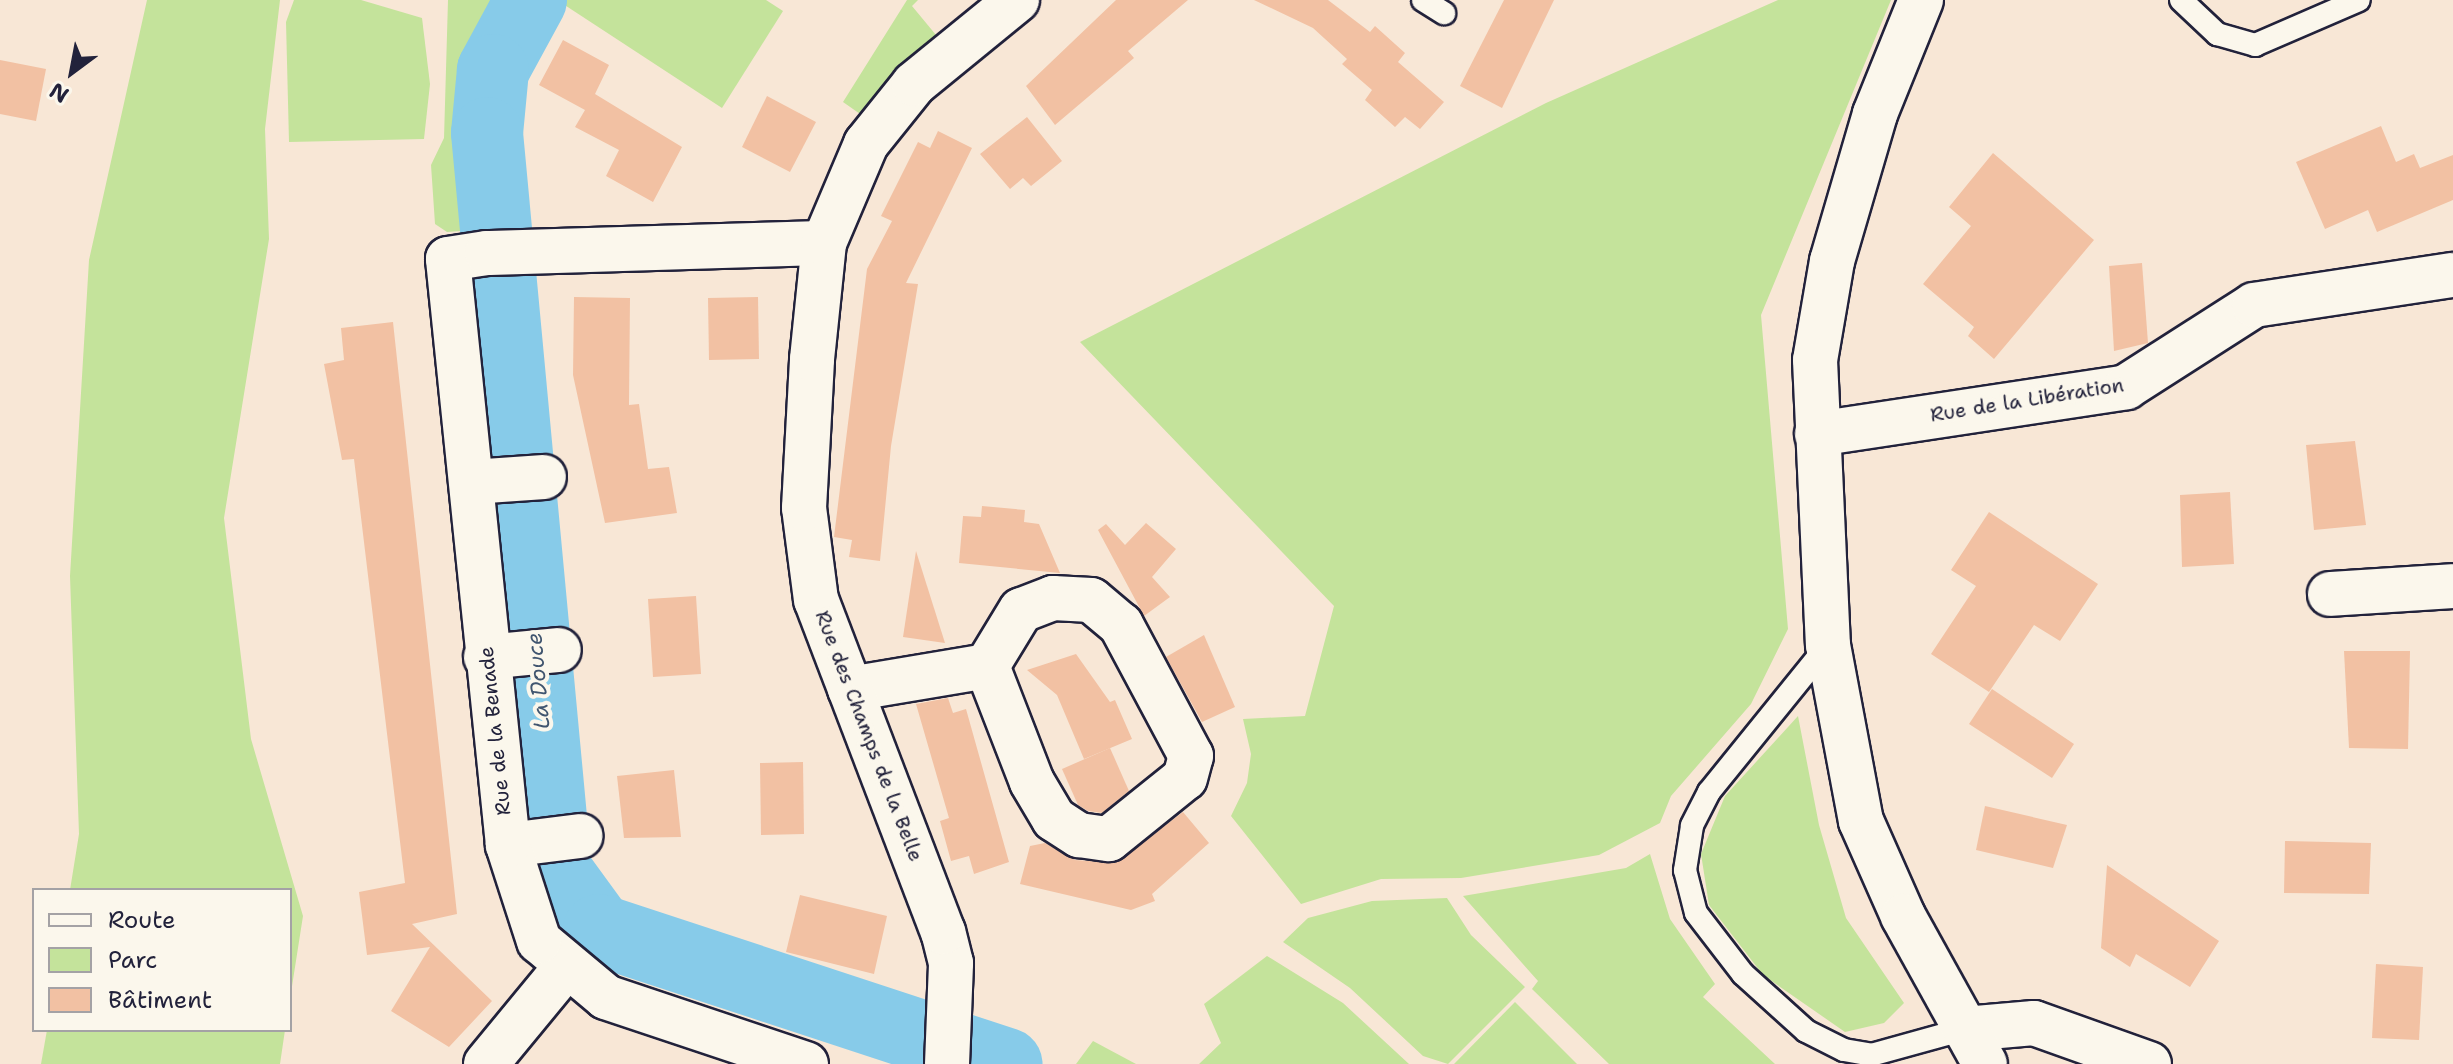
<!DOCTYPE html>
<html>
<head>
<meta charset="utf-8">
<style>
	body { margin:0 }
	#map { position:relative; width:2453px; height:1064px; overflow:hidden; background:#f8e7d6; font-family:"Shantell Sans",sans-serif }
	div>[style] { position:absolute }
	.green>* { inset:0; background:#c4e39b }
	.river>* { height:72px; margin:-36px; padding:0 36px; transform-origin:36px; border-radius:36px; background:#87cbe9 }
	.building>* { inset:0; background:#f2c1a3 }
	.roads { filter:drop-shadow(2px 0 #22223b) drop-shadow(-2px 0 #22223b) drop-shadow(0 2px #22223b) drop-shadow(0 -2px #22223b) }
	.service>* { height:22px; margin:-11px; padding:0 11px; transform-origin:11px; border-radius:11px; background:#fbf7ec }
	.minor>* { height:44px; margin:-22px; padding:0 22px; transform-origin:22px; border-radius:22px; background:#fbf7ec }
	.tertiary>* { height:44px; margin:-22px; padding:0 22px; transform-origin:22px; border-radius:22px; background:#fbf7ec }
	span { translate:-50% -50%; white-space:nowrap; text-align:center; line-height:1.15; -webkit-text-stroke:8px #fbf7ec; paint-order:stroke }
	.street-label { font-size:20px; color:#22223b }
	.water-label { font-size:22px; color:#40556f; font-style:italic }
	.legend { position:absolute; left:32px; top:888px; width:260px; height:144px; box-sizing:border-box; background:#fbf7ec; border:2px solid #a4a2a5; margin:0; padding:10px 14px; list-style:none; font-size:24px; color:#22223b }
	.legend li { display:flex; align-items:center; gap:16px; height:40px }
	.legend b { width:40px; border:2px solid #a4a2a5 }
	.north { position:absolute; left:32px; top:32px; width:80px; height:80px; -webkit-text-stroke:6px #fbf7ec; paint-order:stroke; rotate:212deg; font-size:22px; font-weight:700; line-height:32px; text-align:center; color:#22223b }
	.north::after { content:''; display:block; margin:auto; width:28px; height:36px; background:#22223b; clip-path:polygon(50% 0,100% 100%,50% 72%,0 100%) }
</style>
</head>
<body>
<div id="map">
	<div class="green">
		<i style="clip-path:polygon(147px 0,280px 0,265px 129px,269px 239px,224px 518px,251px 739px,303px 916px,290px 999px,290px 890px,70px 890px,79px 834px,70px 576px,89px 260px)"></i>
		<i style="clip-path:polygon(294px 0,361px 0,422px 18px,430px 84px,424px 139px,289px 142px,286px 22px)"></i>
		<i style="clip-path:polygon(448px 0,524px 0,488px 68px,482px 132px,490px 229px,447px 232px,435px 224px,431px 165px,444px 138px)"></i>
		<i style="clip-path:polygon(557px 0,766px 0,783px 11px,722px 108px)"></i>
		<i style="clip-path:polygon(907px 0,918px 0,912px 6px,941px 41px,863px 116px,843px 102px)"></i>
		<i style="clip-path:polygon(1778px 0,1891px 0,1761px 315px,1788px 629px,1751px 704px,1671px 796px,1660px 823px,1599px 855px,1461px 878px,1381px 879px,1301px 904px,1231px 816px,1247px 783px,1251px 754px,1243px 719px,1305px 716px,1334px 606px,1080px 342px,1546px 103px)"></i>
		<i style="clip-path:polygon(1798px 716px,1819px 825px,1846px 918px,1904px 1003px,1884px 1023px,1845px 1032px,1763px 975px,1709px 905px,1701px 854px,1725px 796px)"></i>
		<i style="clip-path:polygon(1650px 854px,1670px 919px,1715px 984px,1703px 997px,1775px 1064px,1609px 1064px,1532px 989px,1538px 981px,1463px 896px,1626px 868px)"></i>
		<i style="clip-path:polygon(1447px 898px,1471px 935px,1525px 987px,1448px 1064px,1423px 1056px,1350px 988px,1283px 942px,1308px 918px,1372px 901px)"></i>
		<i style="clip-path:polygon(1267px 956px,1343px 1003px,1409px 1064px,1199px 1064px,1221px 1043px,1204px 1004px)"></i>
		<i style="clip-path:polygon(1515px 1002px,1577px 1064px,1454px 1064px)"></i>
		<i style="clip-path:polygon(47px 1030px,285px 1030px,280px 1064px,41px 1064px)"></i>
		<i style="clip-path:polygon(1093px 1041px,1136px 1064px,1076px 1064px)"></i>
	</div>
	<div class="river">
		<i style="left:531px;top:0;width:80px;rotate:118.5deg"></i>
		<i style="left:493px;top:70px;width:63px;rotate:95.4deg"></i>
		<i style="left:487px;top:133px;width:741px;rotate:84.66deg"></i>
		<i style="left:556px;top:871px;width:73px;rotate:53.9deg"></i>
		<i style="left:599px;top:930px;width:429px;rotate:18.2deg"></i>
	</div>
	<div class="building">
		<i style="clip-path:polygon(1116px 0,1188px 0,1128px 51px,1134px 58px,1055px 125px,1026px 86px)"></i>
		<i style="clip-path:polygon(1254px 0,1328px 0,1370px 32px,1375px 26px,1405px 53px,1398px 62px,1444px 102px,1420px 129px,1405px 117px,1395px 127px,1365px 100px,1372px 90px,1342px 64px,1347px 59px,1313px 28px)"></i>
		<i style="clip-path:polygon(1504px 0,1554px 0,1502px 108px,1460px 86px)"></i>
		<i style="clip-path:polygon(563px 40px,609px 65px,595px 94px,682px 147px,653px 202px,606px 176px,619px 150px,575px 127px,585px 110px,539px 85px)"></i>
		<i style="clip-path:polygon(0 60px,46px 69px,36px 121px,0 114px)"></i>
		<i style="clip-path:polygon(767px 96px,816px 122px,790px 172px,742px 147px)"></i>
		<i style="clip-path:polygon(1027px 117px,1062px 161px,1031px 186px,1023px 178px,1010px 189px,980px 154px)"></i>
		<i style="clip-path:polygon(2381px 126px,2396px 162px,2414px 154px,2420px 168px,2453px 155px,2453px 200px,2377px 232px,2368px 210px,2325px 229px,2296px 162px)"></i>
		<i style="clip-path:polygon(938px 131px,972px 148px,906px 283px,918px 284px,891px 446px,880px 561px,849px 557px,852px 540px,834px 537px,867px 269px,892px 221px,881px 216px,918px 142px,930px 148px)"></i>
		<i style="clip-path:polygon(1993px 153px,2094px 240px,1994px 359px,1968px 336px,1974px 327px,1923px 284px,1971px 226px,1949px 207px)"></i>
		<i style="clip-path:polygon(2142px 263px,2148px 343px,2114px 351px,2109px 266px)"></i>
		<i style="clip-path:polygon(574px 297px,630px 298px,629px 405px,639px 404px,648px 469px,669px 467px,677px 513px,605px 523px,573px 375px)"></i>
		<i style="clip-path:polygon(758px 297px,759px 359px,709px 360px,708px 298px)"></i>
		<i style="clip-path:polygon(393px 322px,457px 914px,412px 924px,492px 1001px,449px 1047px,391px 1011px,430px 947px,367px 955px,359px 892px,405px 883px,354px 459px,342px 460px,324px 364px,344px 360px,341px 328px)"></i>
		<i style="clip-path:polygon(2355px 441px,2366px 525px,2314px 530px,2306px 445px)"></i>
		<i style="clip-path:polygon(2230px 492px,2234px 564px,2182px 567px,2180px 495px)"></i>
		<i style="clip-path:polygon(982px 506px,1025px 510px,1024px 522px,1039px 524px,1060px 573px,959px 563px,963px 516px,981px 517px)"></i>
		<i style="clip-path:polygon(1989px 512px,2098px 584px,2060px 641px,2034px 625px,1989px 692px,1931px 654px,1976px 586px,1951px 570px)"></i>
		<i style="clip-path:polygon(1146px 523px,1176px 549px,1152px 577px,1170px 597px,1144px 616px,1098px 530px,1106px 524px,1125px 545px)"></i>
		<i style="clip-path:polygon(916px 551px,945px 643px,903px 637px)"></i>
		<i style="clip-path:polygon(696px 596px,701px 674px,653px 677px,648px 599px)"></i>
		<i style="clip-path:polygon(1204px 635px,1235px 707px,1202px 722px,1166px 657px)"></i>
		<i style="clip-path:polygon(2344px 651px,2410px 651px,2408px 749px,2349px 748px)"></i>
		<i style="clip-path:polygon(1076px 654px,1110px 702px,1115px 700px,1132px 739px,1084px 759px,1057px 695px,1027px 670px)"></i>
		<i style="clip-path:polygon(1992px 689px,2074px 744px,2052px 778px,1969px 724px)"></i>
		<i style="clip-path:polygon(948px 698px,953px 713px,966px 709px,1009px 862px,974px 874px,969px 856px,951px 861px,940px 821px,949px 818px,916px 704px)"></i>
		<i style="clip-path:polygon(1110px 748px,1129px 791px,1102px 813px,1088px 811px,1078px 805px,1062px 769px)"></i>
		<i style="clip-path:polygon(803px 762px,804px 834px,761px 835px,760px 763px)"></i>
		<i style="clip-path:polygon(674px 770px,681px 837px,624px 838px,617px 776px)"></i>
		<i style="clip-path:polygon(1985px 806px,2067px 825px,2053px 868px,1976px 850px)"></i>
		<i style="clip-path:polygon(1183px 812px,1209px 843px,1152px 894px,1155px 901px,1131px 910px,1020px 884px,1030px 846px,1045px 843px,1075px 860px,1115px 863px)"></i>
		<i style="clip-path:polygon(2285px 841px,2371px 843px,2369px 894px,2284px 893px)"></i>
		<i style="clip-path:polygon(2107px 865px,2219px 941px,2190px 987px,2136px 954px,2130px 967px,2101px 948px)"></i>
		<i style="clip-path:polygon(800px 895px,887px 916px,874px 974px,786px 952px)"></i>
		<i style="clip-path:polygon(2376px 964px,2423px 967px,2419px 1040px,2372px 1038px)"></i>
	</div>
	<div class="roads">
		<div class="service">
			<i style="left:1423px;top:0;width:25px;rotate:32deg"></i>
			<i style="left:2181px;top:0;width:50px;rotate:43.4deg"></i>
			<i style="left:2217px;top:34px;width:40px;rotate:16deg"></i>
			<i style="left:2255px;top:45px;width:113px;rotate:-23.4deg"></i>
			<i style="left:1828px;top:645px;width:189px;rotate:129deg"></i>
			<i style="left:1709px;top:792px;width:38px;rotate:117deg"></i>
			<i style="left:1692px;top:826px;width:45px;rotate:99deg"></i>
			<i style="left:1685px;top:870px;width:44px;rotate:75.7deg"></i>
			<i style="left:1696px;top:913px;width:77px;rotate:52.4deg"></i>
			<i style="left:1743px;top:974px;width:85px;rotate:42.1deg"></i>
			<i style="left:1806px;top:1031px;width:42px;rotate:26.6deg"></i>
			<i style="left:1844px;top:1050px;width:27px;rotate:10deg"></i>
			<i style="left:1871px;top:1055px;width:98px;rotate:-15.5deg"></i>
		</div>
		<div class="minor">
			<i style="left:1817px;top:434px;width:313px;rotate:-8.6deg"></i>
			<i style="left:2126px;top:387px;width:152px;rotate:-32.6deg"></i>
			<i style="left:2254px;top:305px;width:201px;rotate:-8.6deg"></i>
			<i style="left:472px;top:482px;width:72px;rotate:-4deg"></i>
			<i style="left:2330px;top:594px;width:123px;rotate:-3.7deg"></i>
			<i style="left:486px;top:657px;width:73px;rotate:-5.5deg"></i>
			<i style="left:850px;top:689px;width:139px;rotate:-9.5deg"></i>
			<i style="left:987px;top:666px;width:124px;rotate:68.8deg"></i>
			<i style="left:1032px;top:782px;width:43px;rotate:59.3deg"></i>
			<i style="left:1054px;top:819px;width:30px;rotate:33deg"></i>
			<i style="left:1079px;top:835px;width:30px;rotate:8deg"></i>
			<i style="left:1109px;top:839px;width:97px;rotate:-38.8deg"></i>
			<i style="left:1185px;top:778px;width:23px;rotate:-75deg"></i>
			<i style="left:1191px;top:756px;width:149px;rotate:-118.1deg"></i>
			<i style="left:1121px;top:625px;width:39px;rotate:-140deg"></i>
			<i style="left:1091px;top:600px;width:38px;rotate:-177deg"></i>
			<i style="left:1053px;top:598px;width:34px;rotate:159deg"></i>
			<i style="left:1021px;top:610px;width:66px;rotate:121.3deg"></i>
			<i style="left:508px;top:845px;width:73px;rotate:-7.1deg"></i>
			<i style="left:1965px;top:1029px;width:69px;rotate:-5deg"></i>
			<i style="left:2034px;top:1023px;width:122px;rotate:19.6deg"></i>
			<i style="left:486px;top:1064px;width:124px;rotate:-50.5deg"></i>
			<i style="left:806px;top:1064px;width:211px;rotate:-161.5deg"></i>
			<i style="left:606px;top:997px;width:87px;rotate:-140.1deg"></i>
			<i style="left:539px;top:941px;width:101px;rotate:-107.9deg"></i>
			<i style="left:508px;top:845px;width:589px;rotate:-95.85deg"></i>
			<i style="left:448px;top:259px;width:39px;rotate:-9deg"></i>
			<i style="left:487px;top:253px;width:337px;rotate:-1.7deg"></i>
			<i style="left:947px;top:1064px;width:101px;rotate:-87.7deg"></i>
			<i style="left:951px;top:963px;width:32px;rotate:-104deg"></i>
			<i style="left:943px;top:932px;width:355px;rotate:-110.9deg"></i>
			<i style="left:816px;top:600px;width:93px;rotate:-97.4deg"></i>
			<i style="left:804px;top:508px;width:149px;rotate:-86.9deg"></i>
			<i style="left:812px;top:359px;width:117px;rotate:-84.1deg"></i>
			<i style="left:824px;top:243px;width:108px;rotate:-67deg"></i>
			<i style="left:866px;top:144px;width:77px;rotate:-51.3deg"></i>
			<i style="left:914px;top:84px;width:133px;rotate:-39.2deg"></i>
		</div>
		<div class="tertiary">
			<i style="left:1921px;top:0;width:123px;rotate:112deg"></i>
			<i style="left:1875px;top:114px;width:153px;rotate:106.3deg"></i>
			<i style="left:1832px;top:261px;width:100px;rotate:99.7deg"></i>
			<i style="left:1815px;top:360px;width:285px;rotate:87.4deg"></i>
			<i style="left:1828px;top:645px;width:179px;rotate:79.4deg"></i>
			<i style="left:1861px;top:821px;width:104px;rotate:66.1deg"></i>
			<i style="left:1903px;top:916px;width:169px;rotate:61deg"></i>
		</div>
	</div>
	<div class="street-label">
		<span style="left:2027px;top:400px;rotate:-9deg">Rue de la Libération</span>
		<span style="left:495px;top:731px;rotate:-96deg">Rue de la Benade</span>
		<span style="left:869px;top:736px;rotate:69deg">Rue des Champs de la Belle</span>
	</div>
	<div class="water-label">
		<span style="left:538px;top:681px;rotate:-95deg">La Douce</span>
	</div>
	<ul class="legend">
	<li><b style="height:10px;background:#fbf7ec"></b>Route</li>
	<li><b style="height:22px;background:#c4e39b"></b>Parc</li>
	<li><b style="height:22px;background:#f2c1a3"></b>Bâtiment</li>
	</ul>
	<div class="north">N</div>
</div>
</body>
</html>
